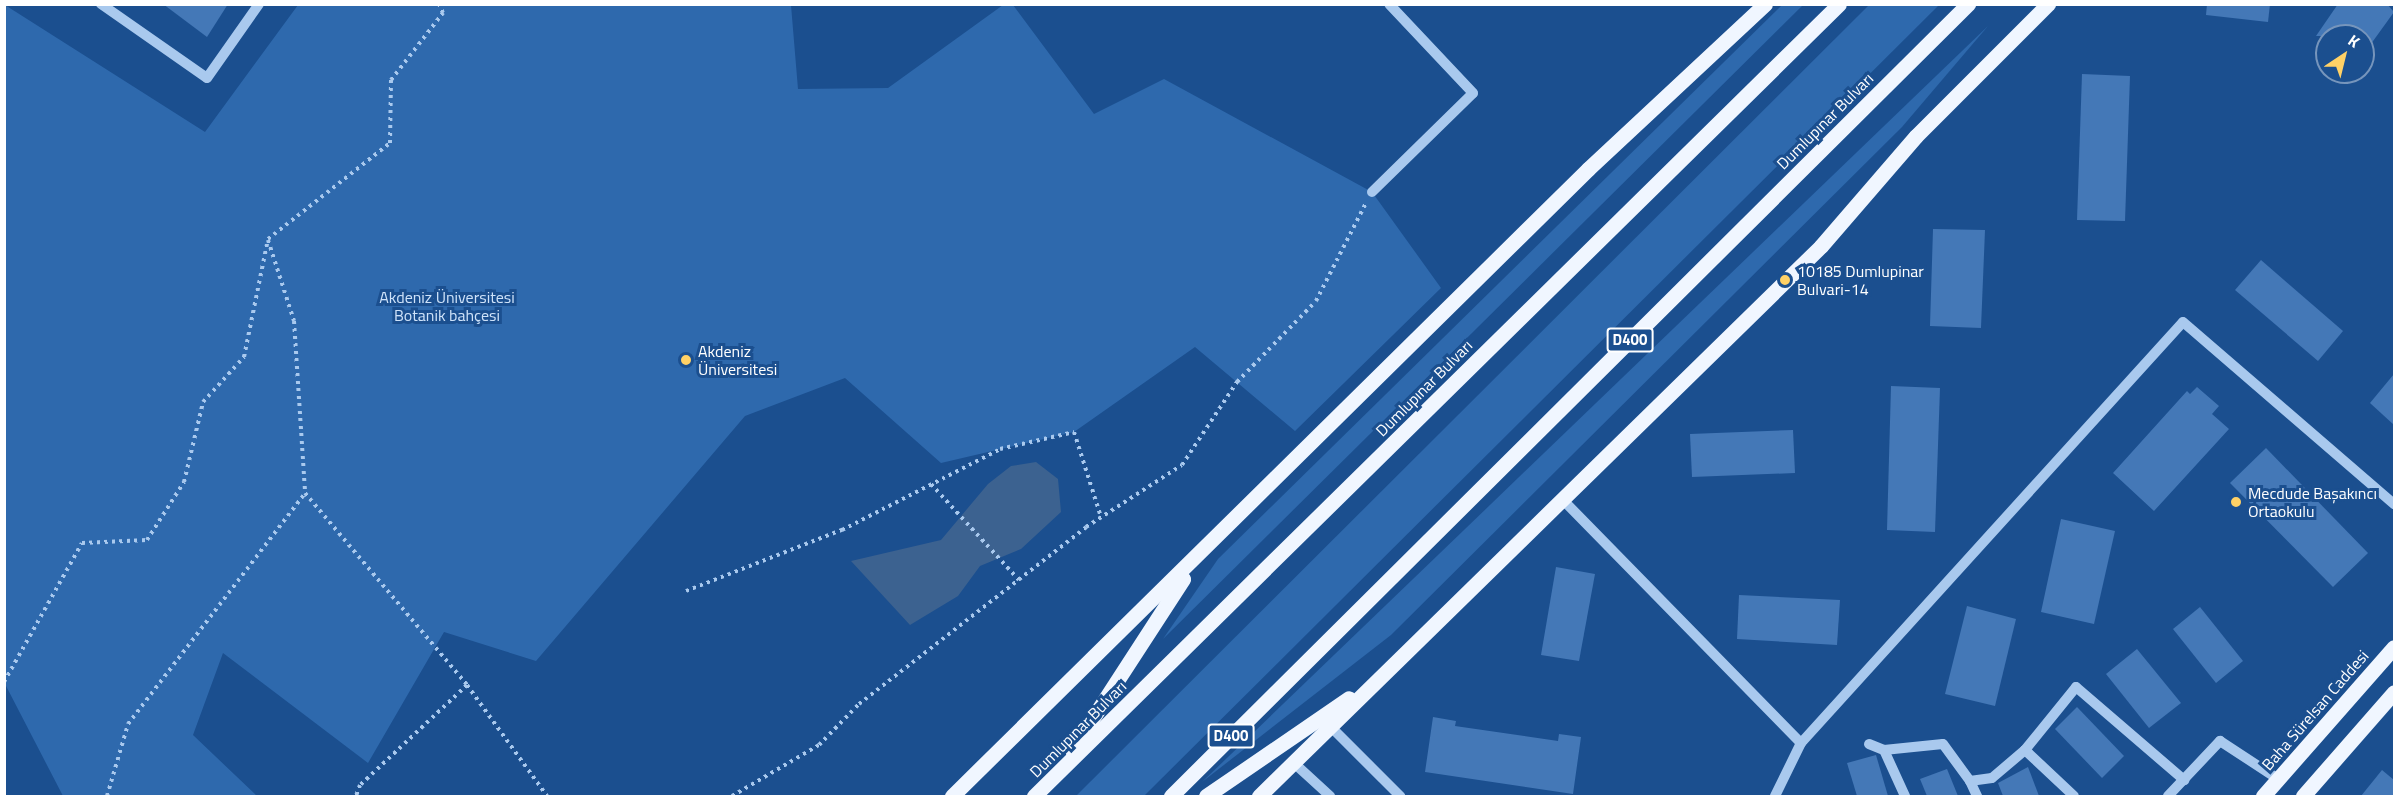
<!DOCTYPE html>
<html>
<head>
<meta charset="utf-8">
<style>
	body { margin:0 }
	#map { position:relative; width:2399px; height:801px; overflow:hidden; background:#1b4f8f; font-family:"Titillium Web",sans-serif }
	div>[style] { position:absolute }
	.green>* { inset:0; background:#2e69ad }
	.water>* { inset:0; background:#3c6290 }
	.building>* { inset:0; background:#4478b7 }
	.path>* { height:4px; margin-top:-2px; transform-origin:0; background:repeating-linear-gradient(90deg,#a9c9ee 0 3px,transparent 0 7.5px) }
	.minor>* { height:10px; margin:-5px; padding:0 5px; transform-origin:5px; border-radius:5px; background:#a9c9ee }
	.major>* { height:15px; margin:-7.5px; padding:0 7.5px; transform-origin:7.5px; border-radius:7.5px; background:#f0f6ff }
	.dots>* { width:16px; height:16px; translate:-50% -50%; box-sizing:border-box; border:3px solid #1b4f8f; border-radius:50% }
	span { translate:-50% -50%; white-space:nowrap; text-align:center; line-height:1.15; -webkit-text-stroke:6px #1b4f8f; paint-order:stroke }
	.shield-label span { padding:2px 4px; background:#1b4f8f; border:2px solid; border-radius:4px; -webkit-text-stroke-width:0 }
	.shield-label { font-size:15px; color:#fff; font-weight:700 }
	.street-label { font-size:16px; color:#fff }
	.poi-label { font-size:16px; color:#fff }
	.left { translate:0 -50%; text-align:left }
	.park-label { font-size:16px; color:#cfe3fa }
	.frame { position:absolute; inset:0; border:6px solid #fff; pointer-events:none }
	.north { position:absolute; left:2315px; top:24px; width:60px; height:60px; box-sizing:border-box; background:#1b4f8f; border:2px solid #7695bc; border-radius:50%; rotate:35deg; font-size:16px; font-weight:700; line-height:24px; text-align:center; color:#fff }
	.north::after { content:''; display:block; margin:auto; width:21px; height:27px; background:#ffd166; clip-path:polygon(50% 0,100% 100%,50% 72%,0 100%) }
</style>
</head>
<body>
<div id="map">
	<div class="green">
		<i style="clip-path:polygon(5px 5px,205px 132px,298px 5px,791px 5px,798px 89px,888px 88px,1003px 5px,1013px 5px,1094px 114px,1164px 79px,1372px 192px,1441px 288px,1295px 431px,1195px 347px,1074px 432px,941px 463px,845px 378px,745px 416px,536px 661px,444px 632px,368px 763px,223px 653px,193px 735px,257px 796px,63px 796px,5px 684px)"></i>
		<i style="clip-path:polygon(1782px 5px,1803px 5px,1163px 639px,1218px 559px)"></i>
		<i style="clip-path:polygon(1869px 5px,1939px 5px,1144px 796px,1076px 796px)"></i>
		<i style="clip-path:polygon(1988px 26px,1902px 127px,1391px 635px,1202px 782px)"></i>
	</div>
	<div class="water">
		<i style="clip-path:polygon(1036px 462px,1058px 479px,1061px 512px,1021px 549px,980px 566px,958px 596px,910px 625px,851px 561px,941px 540px,988px 484px,1011px 466px)"></i>
	</div>
	<div class="building">
		<i style="clip-path:polygon(163px 4px,228px 4px,207px 37px)"></i>
		<i style="clip-path:polygon(2207px 4px,2270px 4px,2268px 22px,2206px 15px)"></i>
		<i style="clip-path:polygon(2338px 4px,2387px 4px,2394px 12px,2363px 55px,2363px 36px,2316px 36px)"></i>
		<i style="clip-path:polygon(2082px 74px,2130px 76px,2125px 221px,2077px 220px)"></i>
		<i style="clip-path:polygon(1933px 229px,1985px 230px,1981px 328px,1930px 326px)"></i>
		<i style="clip-path:polygon(2261px 260px,2343px 331px,2318px 361px,2235px 290px)"></i>
		<i style="clip-path:polygon(2394px 374px,2394px 425px,2370px 403px)"></i>
		<i style="clip-path:polygon(1891px 386px,1940px 388px,1935px 532px,1887px 530px)"></i>
		<i style="clip-path:polygon(2197px 387px,2219px 406px,2212px 414px,2229px 429px,2154px 511px,2113px 473px,2187px 391px,2190px 394px)"></i>
		<i style="clip-path:polygon(1793px 430px,1795px 473px,1692px 477px,1690px 434px)"></i>
		<i style="clip-path:polygon(2266px 448px,2368px 553px,2333px 587px,2230px 483px)"></i>
		<i style="clip-path:polygon(2061px 519px,2115px 531px,2094px 624px,2041px 612px)"></i>
		<i style="clip-path:polygon(1556px 567px,1595px 574px,1579px 661px,1541px 655px)"></i>
		<i style="clip-path:polygon(1739px 595px,1840px 600px,1837px 645px,1737px 639px)"></i>
		<i style="clip-path:polygon(1967px 606px,2016px 619px,1995px 706px,1945px 694px)"></i>
		<i style="clip-path:polygon(2200px 607px,2243px 661px,2216px 683px,2173px 629px)"></i>
		<i style="clip-path:polygon(2137px 649px,2181px 703px,2149px 728px,2106px 674px)"></i>
		<i style="clip-path:polygon(2077px 707px,2124px 756px,2102px 778px,2055px 729px)"></i>
		<i style="clip-path:polygon(1433px 717px,1456px 721px,1455px 726px,1558px 741px,1559px 734px,1581px 737px,1573px 794px,1425px 772px)"></i>
		<i style="clip-path:polygon(1876px 755px,1888px 796px,1857px 796px,1847px 763px)"></i>
		<i style="clip-path:polygon(2028px 767px,2039px 796px,2003px 796px,1998px 783px)"></i>
		<i style="clip-path:polygon(1947px 769px,1958px 796px,1927px 796px,1920px 779px)"></i>
		<i style="clip-path:polygon(2382px 770px,2394px 780px,2394px 796px,2361px 796px)"></i>
	</div>
	<div class="path">
		<i style="left:268px;top:240px;width:85px;rotate:72.2deg"></i>
		<i style="left:294px;top:321px;width:172px;rotate:86.3deg"></i>
		<i style="left:931px;top:484px;width:130px;rotate:47.5deg"></i>
		<i style="left:686px;top:591px;width:168px;rotate:-21.4deg"></i>
		<i style="left:842px;top:530px;width:178px;rotate:-27.1deg"></i>
		<i style="left:1000px;top:449px;width:76px;rotate:-12.9deg"></i>
		<i style="left:1074px;top:432px;width:89px;rotate:72.4deg"></i>
		<i style="left:4px;top:682px;width:159px;rotate:-60.7deg"></i>
		<i style="left:82px;top:543px;width:65px;rotate:-2.6deg"></i>
		<i style="left:147px;top:540px;width:69px;rotate:-57.5deg"></i>
		<i style="left:184px;top:482px;width:82px;rotate:-76.6deg"></i>
		<i style="left:203px;top:402px;width:61px;rotate:-47.7deg"></i>
		<i style="left:244px;top:357px;width:120px;rotate:-78.5deg"></i>
		<i style="left:268px;top:239px;width:155px;rotate:-38.2deg"></i>
		<i style="left:390px;top:143px;width:63px;rotate:-89.1deg"></i>
		<i style="left:391px;top:80px;width:85px;rotate:-52.2deg"></i>
		<i style="left:443px;top:13px;width:10px;rotate:-114deg"></i>
		<i style="left:467px;top:685px;width:137px;rotate:54.2deg"></i>
		<i style="left:107px;top:796px;width:75px;rotate:-73.7deg"></i>
		<i style="left:128px;top:724px;width:291px;rotate:-52.5deg"></i>
		<i style="left:305px;top:493px;width:251px;rotate:49.8deg"></i>
		<i style="left:467px;top:685px;width:146px;rotate:136.9deg"></i>
		<i style="left:360px;top:785px;width:12px;rotate:110deg"></i>
		<i style="left:732px;top:796px;width:101px;rotate:-30.4deg"></i>
		<i style="left:819px;top:745px;width:57px;rotate:-45.7deg"></i>
		<i style="left:859px;top:704px;width:288px;rotate:-37.9deg"></i>
		<i style="left:1086px;top:527px;width:114px;rotate:-32.9deg"></i>
		<i style="left:1182px;top:465px;width:100px;rotate:-56.5deg"></i>
		<i style="left:1237px;top:382px;width:113px;rotate:-45.7deg"></i>
		<i style="left:1316px;top:301px;width:110px;rotate:-63deg"></i>
	</div>
	<div class="minor">
		<i style="left:101px;top:4px;width:129px;rotate:34.9deg"></i>
		<i style="left:207px;top:78px;width:90px;rotate:-54.9deg"></i>
		<i style="left:1372px;top:192px;width:141px;rotate:-44.4deg"></i>
		<i style="left:1473px;top:93px;width:122px;rotate:-133.3deg"></i>
		<i style="left:1563px;top:500px;width:340px;rotate:45.6deg"></i>
		<i style="left:1331px;top:727px;width:98px;rotate:45deg"></i>
		<i style="left:1869px;top:744px;width:16px;rotate:22deg"></i>
		<i style="left:1884px;top:750px;width:59px;rotate:-5.8deg"></i>
		<i style="left:1943px;top:744px;width:46px;rotate:53.9deg"></i>
		<i style="left:1970px;top:781px;width:22px;rotate:-8deg"></i>
		<i style="left:1992px;top:778px;width:43px;rotate:-40.3deg"></i>
		<i style="left:2025px;top:750px;width:81px;rotate:-51deg"></i>
		<i style="left:2076px;top:687px;width:143px;rotate:40.7deg"></i>
		<i style="left:1884px;top:750px;width:51px;rotate:65.5deg"></i>
		<i style="left:2025px;top:750px;width:67px;rotate:43.2deg"></i>
		<i style="left:1294px;top:763px;width:49px;rotate:42.5deg"></i>
		<i style="left:1970px;top:781px;width:17px;rotate:65deg"></i>
		<i style="left:1775px;top:796px;width:59px;rotate:-63.9deg"></i>
		<i style="left:1801px;top:743px;width:568px;rotate:-47.78deg"></i>
		<i style="left:2183px;top:322px;width:279px;rotate:40.8deg"></i>
		<i style="left:2168px;top:796px;width:76px;rotate:-46.6deg"></i>
		<i style="left:2220px;top:741px;width:69px;rotate:33.2deg"></i>
	</div>
	<div class="major">
		<i style="left:1072px;top:750px;width:204px;rotate:-57deg"></i>
		<i style="left:952px;top:796px;width:893px;rotate:-44.59deg"></i>
		<i style="left:1588px;top:169px;width:242px;rotate:-43deg"></i>
		<i style="left:1034px;top:796px;width:1129px;rotate:-44.53deg"></i>
		<i style="left:1171px;top:796px;width:1124px;rotate:-44.82deg"></i>
		<i style="left:1206px;top:796px;width:173px;rotate:-34.4deg"></i>
		<i style="left:1259px;top:796px;width:786px;rotate:-44.38deg"></i>
		<i style="left:1821px;top:246px;width:145px;rotate:-49.2deg"></i>
		<i style="left:1916px;top:136px;width:187px;rotate:-45deg"></i>
		<i style="left:2263px;top:796px;width:198px;rotate:-48.7deg"></i>
		<i style="left:2303px;top:796px;width:138px;rotate:-48.8deg"></i>
	</div>
	<div class="dots">
		<i style="left:1785px;top:280px;background:#ffd166"></i>
		<i style="left:686px;top:360px;background:#ffd166"></i>
		<i style="left:2236px;top:502px;background:#ffd166"></i>
	</div>
	<div class="shield-label">
		<span style="left:1630px;top:340px">D400</span>
		<span style="left:1231px;top:736px">D400</span>
	</div>
	<div class="street-label">
		<span style="left:1825px;top:121px;rotate:-45deg">Dumlupınar Bulvarı</span>
		<span style="left:1424px;top:388px;rotate:-45deg">Dumlupınar Bulvarı</span>
		<span style="left:2315px;top:710px;rotate:-49deg">Baha Sürelsan Caddesi</span>
		<span style="left:1078px;top:729px;rotate:-45deg">Dumlupınar Bulvarı</span>
	</div>
	<div class="poi-label">
		<span class="left" style="left:1797px;top:280px">10185 Dumlupinar<br>Bulvari-14</span>
		<span class="left" style="left:698px;top:360px">Akdeniz<br>Üniversitesi</span>
		<span class="left" style="left:2248px;top:502px">Mecdude Başakıncı<br>Ortaokulu</span>
	</div>
	<div class="park-label">
		<span style="left:447px;top:306px">Akdeniz Üniversitesi<br>Botanik bahçesi</span>
	</div>
	<div class="frame"></div>
	<div class="north">K</div>
</div>
</body>
</html>
